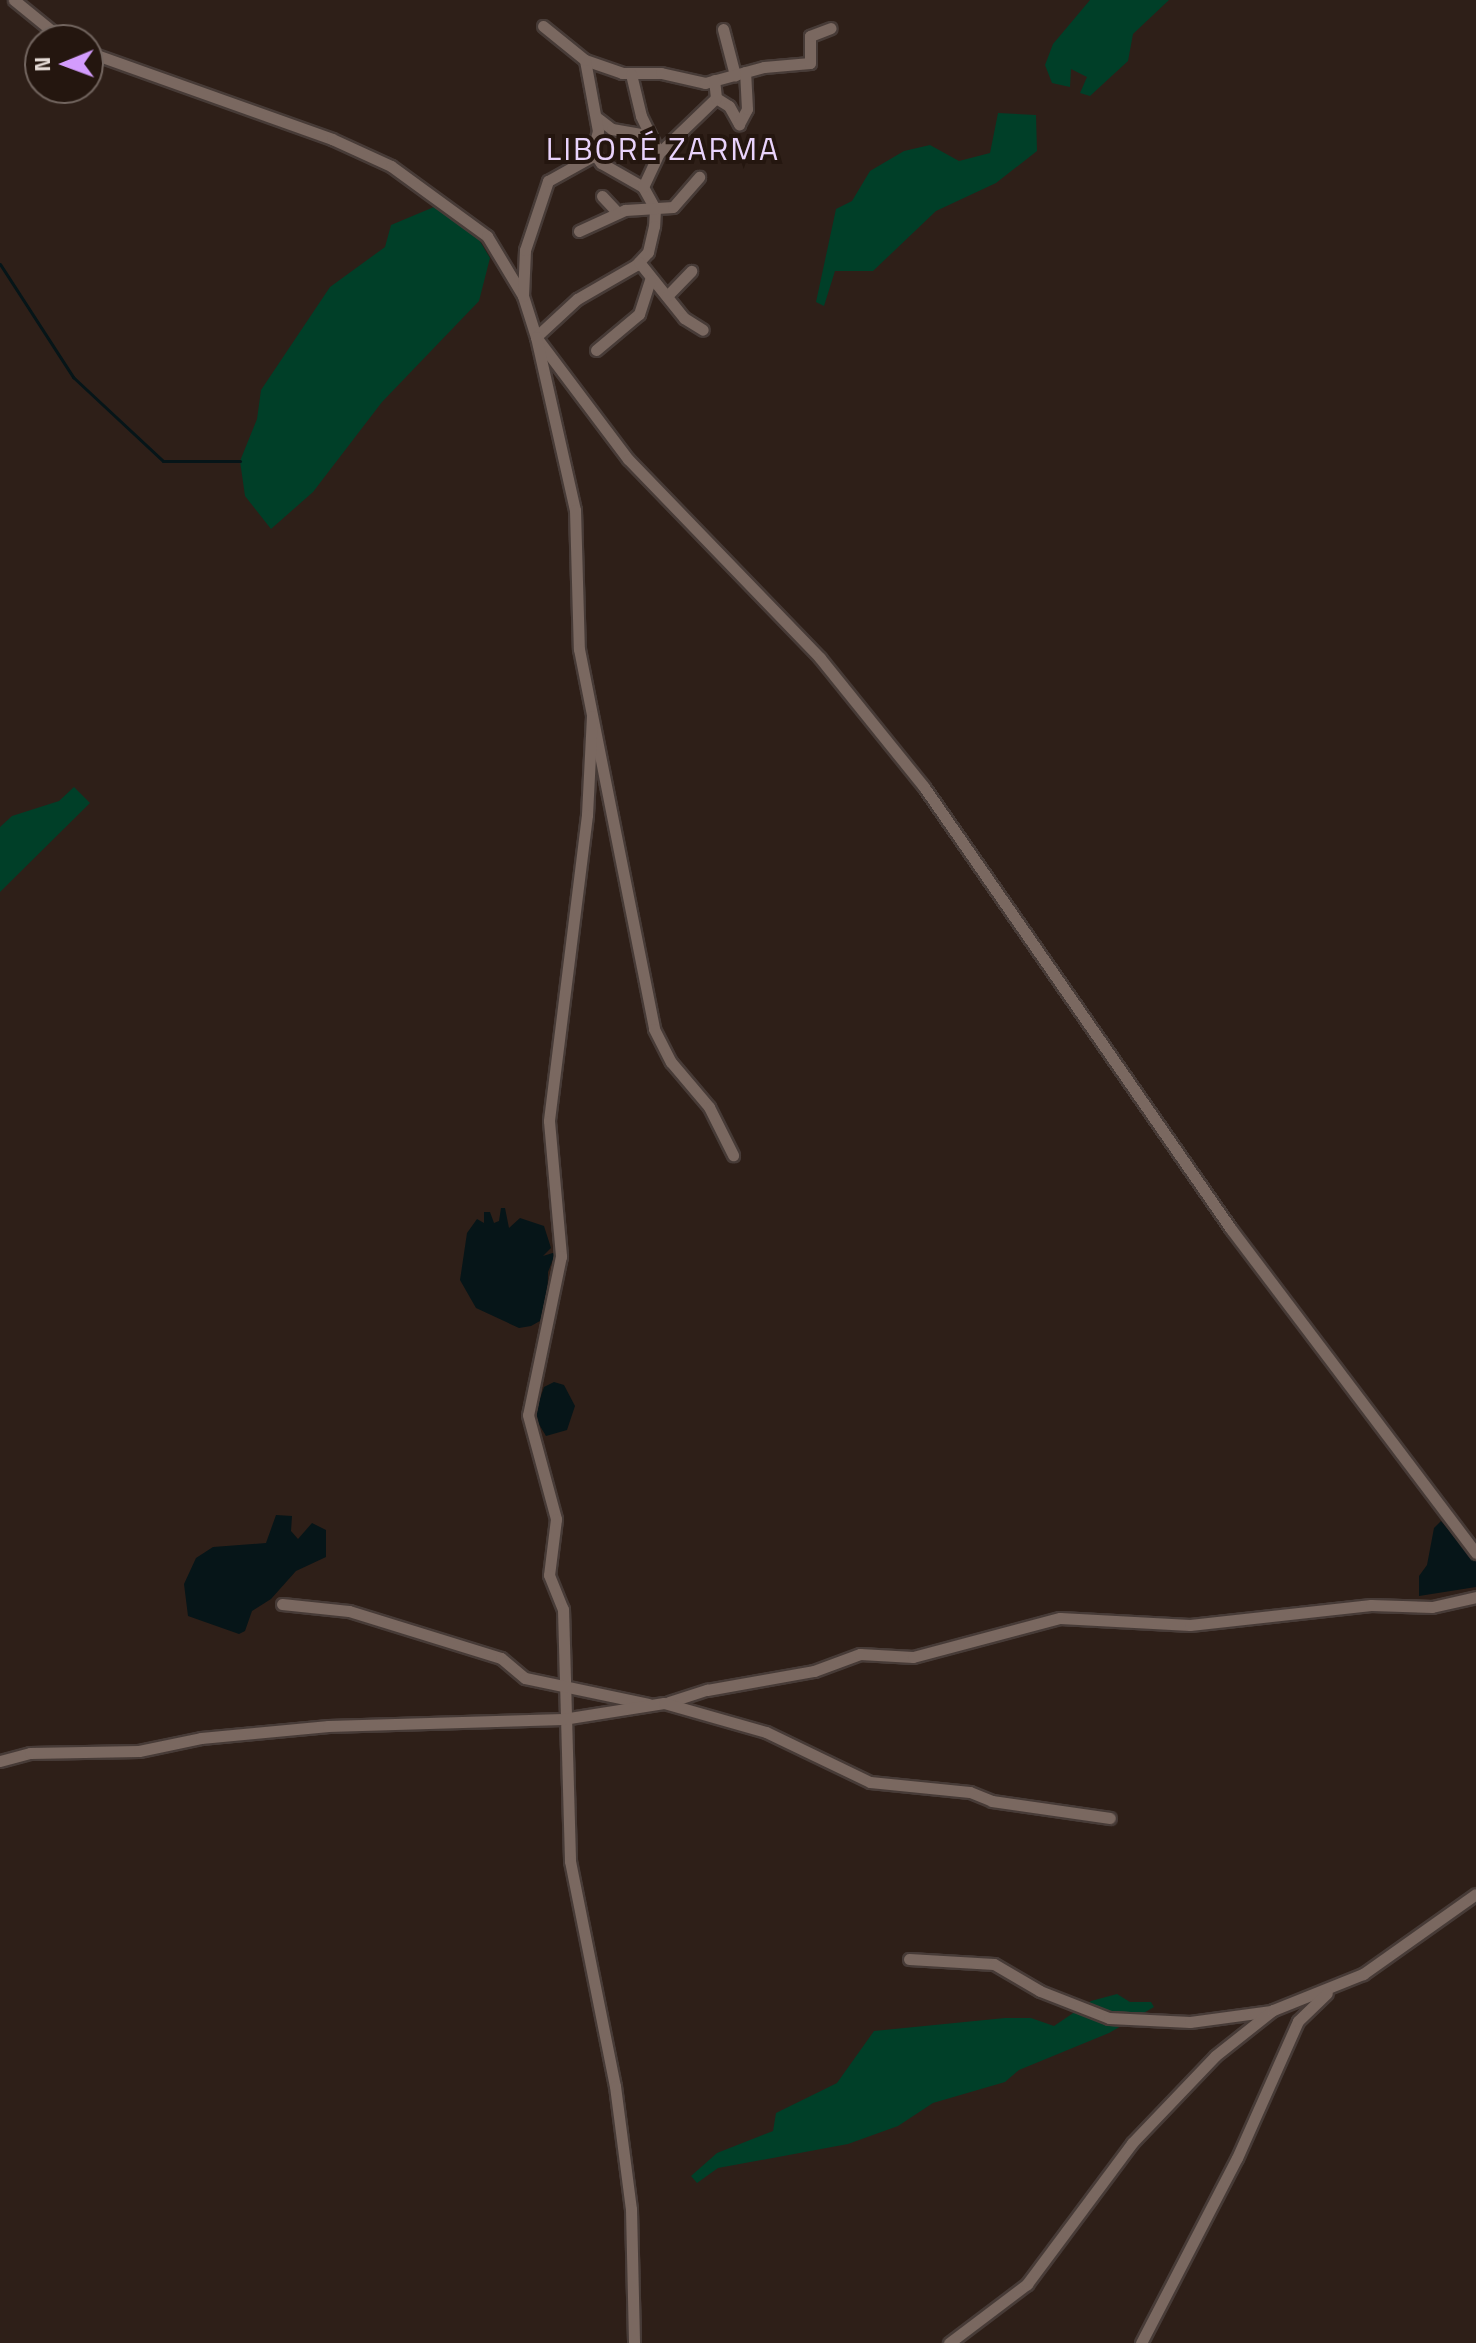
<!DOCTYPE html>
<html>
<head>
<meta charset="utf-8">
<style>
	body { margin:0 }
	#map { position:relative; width:1476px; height:2343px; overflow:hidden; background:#2e1f18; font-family:"Titillium Web",sans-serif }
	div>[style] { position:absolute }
	.green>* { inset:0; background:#003f28 }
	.water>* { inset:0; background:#061518 }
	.stream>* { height:3px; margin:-1.5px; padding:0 1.5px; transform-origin:1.5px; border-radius:1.5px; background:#061518 }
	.roads { filter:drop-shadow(2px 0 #473b37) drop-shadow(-2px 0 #473b37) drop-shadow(0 2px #473b37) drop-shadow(0 -2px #473b37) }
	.minor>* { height:11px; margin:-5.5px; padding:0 5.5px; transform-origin:5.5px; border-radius:5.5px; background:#7a6860 }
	span { translate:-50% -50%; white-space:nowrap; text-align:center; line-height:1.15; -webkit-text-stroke:8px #24160f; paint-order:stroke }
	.quarter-label { font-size:32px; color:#e9d3fc; letter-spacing:2px }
	.north { position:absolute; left:24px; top:24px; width:80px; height:80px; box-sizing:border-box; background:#24160f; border:2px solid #72655f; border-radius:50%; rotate:269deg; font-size:22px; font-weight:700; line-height:32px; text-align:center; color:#e6dcd7 }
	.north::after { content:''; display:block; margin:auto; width:28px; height:36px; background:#d39cfd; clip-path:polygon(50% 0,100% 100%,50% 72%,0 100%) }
</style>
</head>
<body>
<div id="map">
	<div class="green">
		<i style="clip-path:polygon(1090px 0,1169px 0,1133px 34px,1128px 61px,1090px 96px,1080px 93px,1087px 77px,1071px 69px,1070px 87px,1052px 83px,1045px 65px,1053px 44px)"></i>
		<i style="clip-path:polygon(998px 113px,1036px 115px,1037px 151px,996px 183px,936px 211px,873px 271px,835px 271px,824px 306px,816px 302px,836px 209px,852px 201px,870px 171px,904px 151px,930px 145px,959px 161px,990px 153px)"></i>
		<i style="clip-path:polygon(434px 207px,478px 238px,490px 258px,479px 301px,382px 402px,313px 492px,271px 529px,245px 496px,240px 461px,257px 419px,261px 390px,330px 287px,385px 247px,391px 225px)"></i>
		<i style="clip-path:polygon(74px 787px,90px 803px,0 892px,0 827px,12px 816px,59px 801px)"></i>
		<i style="clip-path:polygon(1117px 1994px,1130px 2002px,1151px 2002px,1154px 2007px,1109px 2033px,1019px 2070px,1005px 2082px,933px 2103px,898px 2126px,848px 2144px,718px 2168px,697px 2183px,691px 2176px,717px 2153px,773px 2131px,776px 2113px,837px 2083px,874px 2031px,1005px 2018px,1031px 2018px,1054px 2026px,1091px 2001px)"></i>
	</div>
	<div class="water">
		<i style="clip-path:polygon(501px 1208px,505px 1208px,509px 1228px,520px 1218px,544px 1226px,551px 1248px,543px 1256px,556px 1252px,548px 1272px,547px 1317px,531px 1326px,519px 1328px,476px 1308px,460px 1280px,467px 1233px,477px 1219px,484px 1223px,484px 1212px,490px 1212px,494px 1223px,499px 1221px)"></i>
		<i style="clip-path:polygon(554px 1382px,564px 1385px,575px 1406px,567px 1430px,546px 1436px,534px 1416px,544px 1387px)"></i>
		<i style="clip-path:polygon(276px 1515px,292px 1516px,291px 1531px,298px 1539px,312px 1523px,326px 1530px,326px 1557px,296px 1571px,271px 1599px,252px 1611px,245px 1631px,239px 1634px,188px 1616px,184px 1584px,196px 1558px,213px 1547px,266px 1543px)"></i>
		<i style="clip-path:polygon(1441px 1521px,1476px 1561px,1476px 1587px,1419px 1596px,1419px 1576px,1427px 1565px,1434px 1528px)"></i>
	</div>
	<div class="stream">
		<i style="left:0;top:264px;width:135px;rotate:57.1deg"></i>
		<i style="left:73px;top:377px;width:123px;rotate:43deg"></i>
		<i style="left:163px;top:461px;width:77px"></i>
	</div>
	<div class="roads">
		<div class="minor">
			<i style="left:14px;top:0;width:63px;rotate:39.2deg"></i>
			<i style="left:723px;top:29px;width:48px;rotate:75.4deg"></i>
			<i style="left:88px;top:52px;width:259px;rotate:19.6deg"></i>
			<i style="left:332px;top:139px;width:65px;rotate:24.6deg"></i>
			<i style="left:391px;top:166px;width:119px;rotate:36.1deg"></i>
			<i style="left:487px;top:236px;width:70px;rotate:59deg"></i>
			<i style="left:523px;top:296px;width:43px;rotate:72.4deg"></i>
			<i style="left:536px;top:337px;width:153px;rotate:53deg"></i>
			<i style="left:628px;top:459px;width:277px;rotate:46deg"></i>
			<i style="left:820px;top:658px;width:166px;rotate:51.1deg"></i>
			<i style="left:924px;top:787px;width:538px;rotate:55.22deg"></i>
			<i style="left:1231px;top:1229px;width:406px;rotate:52.9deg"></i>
			<i style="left:585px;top:60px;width:39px;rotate:19deg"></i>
			<i style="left:622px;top:73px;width:39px"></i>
			<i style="left:661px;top:73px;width:45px;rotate:12.8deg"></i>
			<i style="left:705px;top:83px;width:61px;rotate:-15.2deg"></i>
			<i style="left:764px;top:67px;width:46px;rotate:-5deg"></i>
			<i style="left:810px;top:63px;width:27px;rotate:-90deg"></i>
			<i style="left:810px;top:36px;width:22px;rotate:-21deg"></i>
			<i style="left:631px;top:74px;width:43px;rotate:76.6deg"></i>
			<i style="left:641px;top:116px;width:41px;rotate:64.1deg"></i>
			<i style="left:716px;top:98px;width:15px;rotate:32deg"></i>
			<i style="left:729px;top:106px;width:21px;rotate:61deg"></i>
			<i style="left:596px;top:117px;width:20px;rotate:37deg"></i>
			<i style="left:612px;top:129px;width:39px;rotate:10deg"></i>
			<i style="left:739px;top:124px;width:17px;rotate:-62deg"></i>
			<i style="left:747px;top:109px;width:37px;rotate:-93deg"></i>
			<i style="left:593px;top:152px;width:14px;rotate:54deg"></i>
			<i style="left:601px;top:163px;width:48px;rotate:29.7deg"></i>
			<i style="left:643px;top:187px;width:25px;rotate:61deg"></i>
			<i style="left:655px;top:209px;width:17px;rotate:93deg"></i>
			<i style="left:654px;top:226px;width:27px;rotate:103deg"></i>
			<i style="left:648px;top:252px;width:18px;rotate:133deg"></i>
			<i style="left:636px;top:265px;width:68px;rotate:150deg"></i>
			<i style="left:577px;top:299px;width:56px;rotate:137.2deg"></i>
			<i style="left:536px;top:337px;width:177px;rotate:77.3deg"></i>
			<i style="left:575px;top:510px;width:139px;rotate:88.4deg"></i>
			<i style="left:579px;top:649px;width:387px;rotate:78.8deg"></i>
			<i style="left:654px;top:1029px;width:37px;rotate:63deg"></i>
			<i style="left:671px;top:1062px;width:59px;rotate:49.8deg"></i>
			<i style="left:709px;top:1107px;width:54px;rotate:63.4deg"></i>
			<i style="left:643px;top:187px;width:38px;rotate:-65deg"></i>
			<i style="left:659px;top:153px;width:79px;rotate:-44deg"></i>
			<i style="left:716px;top:98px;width:18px;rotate:-96deg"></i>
			<i style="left:602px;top:196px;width:23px;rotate:47deg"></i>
			<i style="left:579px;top:231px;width:51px;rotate:-24.5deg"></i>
			<i style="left:625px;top:210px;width:48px;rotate:-3.6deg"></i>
			<i style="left:673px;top:207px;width:40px;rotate:-49deg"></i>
			<i style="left:639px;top:262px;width:72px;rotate:51.2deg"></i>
			<i style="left:684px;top:318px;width:22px;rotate:32deg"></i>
			<i style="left:523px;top:296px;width:46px;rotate:-87.5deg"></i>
			<i style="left:525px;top:250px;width:73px;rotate:-71.6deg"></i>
			<i style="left:548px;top:181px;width:49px;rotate:-29.2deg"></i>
			<i style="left:591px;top:157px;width:27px;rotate:-75deg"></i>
			<i style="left:598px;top:131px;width:72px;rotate:-100.4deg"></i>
			<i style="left:585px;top:60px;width:54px;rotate:-141deg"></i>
			<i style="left:667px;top:296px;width:35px;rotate:-46deg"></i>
			<i style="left:596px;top:350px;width:56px;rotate:-39.9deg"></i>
			<i style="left:639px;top:314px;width:36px;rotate:-72deg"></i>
			<i style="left:592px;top:716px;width:99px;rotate:92.9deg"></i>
			<i style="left:587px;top:815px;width:308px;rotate:97.1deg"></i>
			<i style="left:549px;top:1121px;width:136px;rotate:84.9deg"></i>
			<i style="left:561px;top:1256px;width:162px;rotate:101.7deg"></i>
			<i style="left:528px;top:1415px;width:108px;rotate:74.9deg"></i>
			<i style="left:556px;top:1519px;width:56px;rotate:97.1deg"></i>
			<i style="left:549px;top:1575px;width:37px;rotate:68deg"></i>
			<i style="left:563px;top:1609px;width:252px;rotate:88.4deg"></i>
			<i style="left:570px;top:1861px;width:229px;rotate:78.7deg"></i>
			<i style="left:615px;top:2086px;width:124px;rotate:82.6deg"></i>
			<i style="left:631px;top:2209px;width:134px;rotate:88.7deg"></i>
			<i style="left:282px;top:1604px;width:67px;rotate:6deg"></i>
			<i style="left:349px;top:1611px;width:159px;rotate:17.2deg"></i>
			<i style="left:501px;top:1658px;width:31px;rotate:40deg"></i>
			<i style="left:525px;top:1678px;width:126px;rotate:11.9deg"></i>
			<i style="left:669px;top:1702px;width:40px;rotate:-18deg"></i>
			<i style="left:707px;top:1690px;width:109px;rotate:-10.1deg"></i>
			<i style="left:814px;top:1671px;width:49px;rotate:-20.3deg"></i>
			<i style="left:860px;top:1654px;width:53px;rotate:3.2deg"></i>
			<i style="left:913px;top:1657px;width:152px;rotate:-14.9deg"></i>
			<i style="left:1060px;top:1618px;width:130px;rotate:3.1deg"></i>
			<i style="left:1190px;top:1625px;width:182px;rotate:-6.3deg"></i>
			<i style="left:1371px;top:1605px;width:61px;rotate:1.9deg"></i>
			<i style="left:1432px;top:1607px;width:45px;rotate:-12.8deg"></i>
			<i style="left:0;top:1761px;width:31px;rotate:-15deg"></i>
			<i style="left:30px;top:1753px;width:109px;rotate:-1.1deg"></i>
			<i style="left:139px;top:1751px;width:63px;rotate:-11.8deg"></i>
			<i style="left:201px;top:1738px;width:128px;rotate:-5.4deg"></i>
			<i style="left:328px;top:1726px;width:235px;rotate:-1.7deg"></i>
			<i style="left:563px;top:1719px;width:102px;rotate:-9deg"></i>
			<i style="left:664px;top:1703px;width:106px;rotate:15.9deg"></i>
			<i style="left:766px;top:1732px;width:115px;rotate:25.7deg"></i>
			<i style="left:870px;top:1782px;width:100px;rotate:5.7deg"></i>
			<i style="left:970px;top:1792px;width:24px;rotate:22deg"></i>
			<i style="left:992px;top:1801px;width:119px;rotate:8.2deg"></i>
			<i style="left:909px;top:1959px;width:85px;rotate:3.4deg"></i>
			<i style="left:994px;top:1964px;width:53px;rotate:30.4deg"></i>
			<i style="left:1040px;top:1991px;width:74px;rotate:21.4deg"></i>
			<i style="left:1109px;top:2018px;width:81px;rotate:2.8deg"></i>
			<i style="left:1190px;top:2022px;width:82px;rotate:-7.7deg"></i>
			<i style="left:949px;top:2343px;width:98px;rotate:-37.1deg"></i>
			<i style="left:1027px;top:2284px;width:176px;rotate:-53.3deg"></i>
			<i style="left:1132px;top:2143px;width:120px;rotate:-46.3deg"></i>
			<i style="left:1215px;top:2056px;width:74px;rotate:-38.4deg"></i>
			<i style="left:1273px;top:2010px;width:97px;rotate:-21.8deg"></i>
			<i style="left:1363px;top:1974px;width:138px;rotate:-35.3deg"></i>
			<i style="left:1141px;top:2343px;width:208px;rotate:-62.6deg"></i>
			<i style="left:1237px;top:2158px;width:150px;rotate:-66deg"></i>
			<i style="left:1298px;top:2021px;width:40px;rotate:-44deg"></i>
		</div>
	</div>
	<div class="quarter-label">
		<span style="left:663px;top:148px">LIBORÉ ZARMA</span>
	</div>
	<div class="north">N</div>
</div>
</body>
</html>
